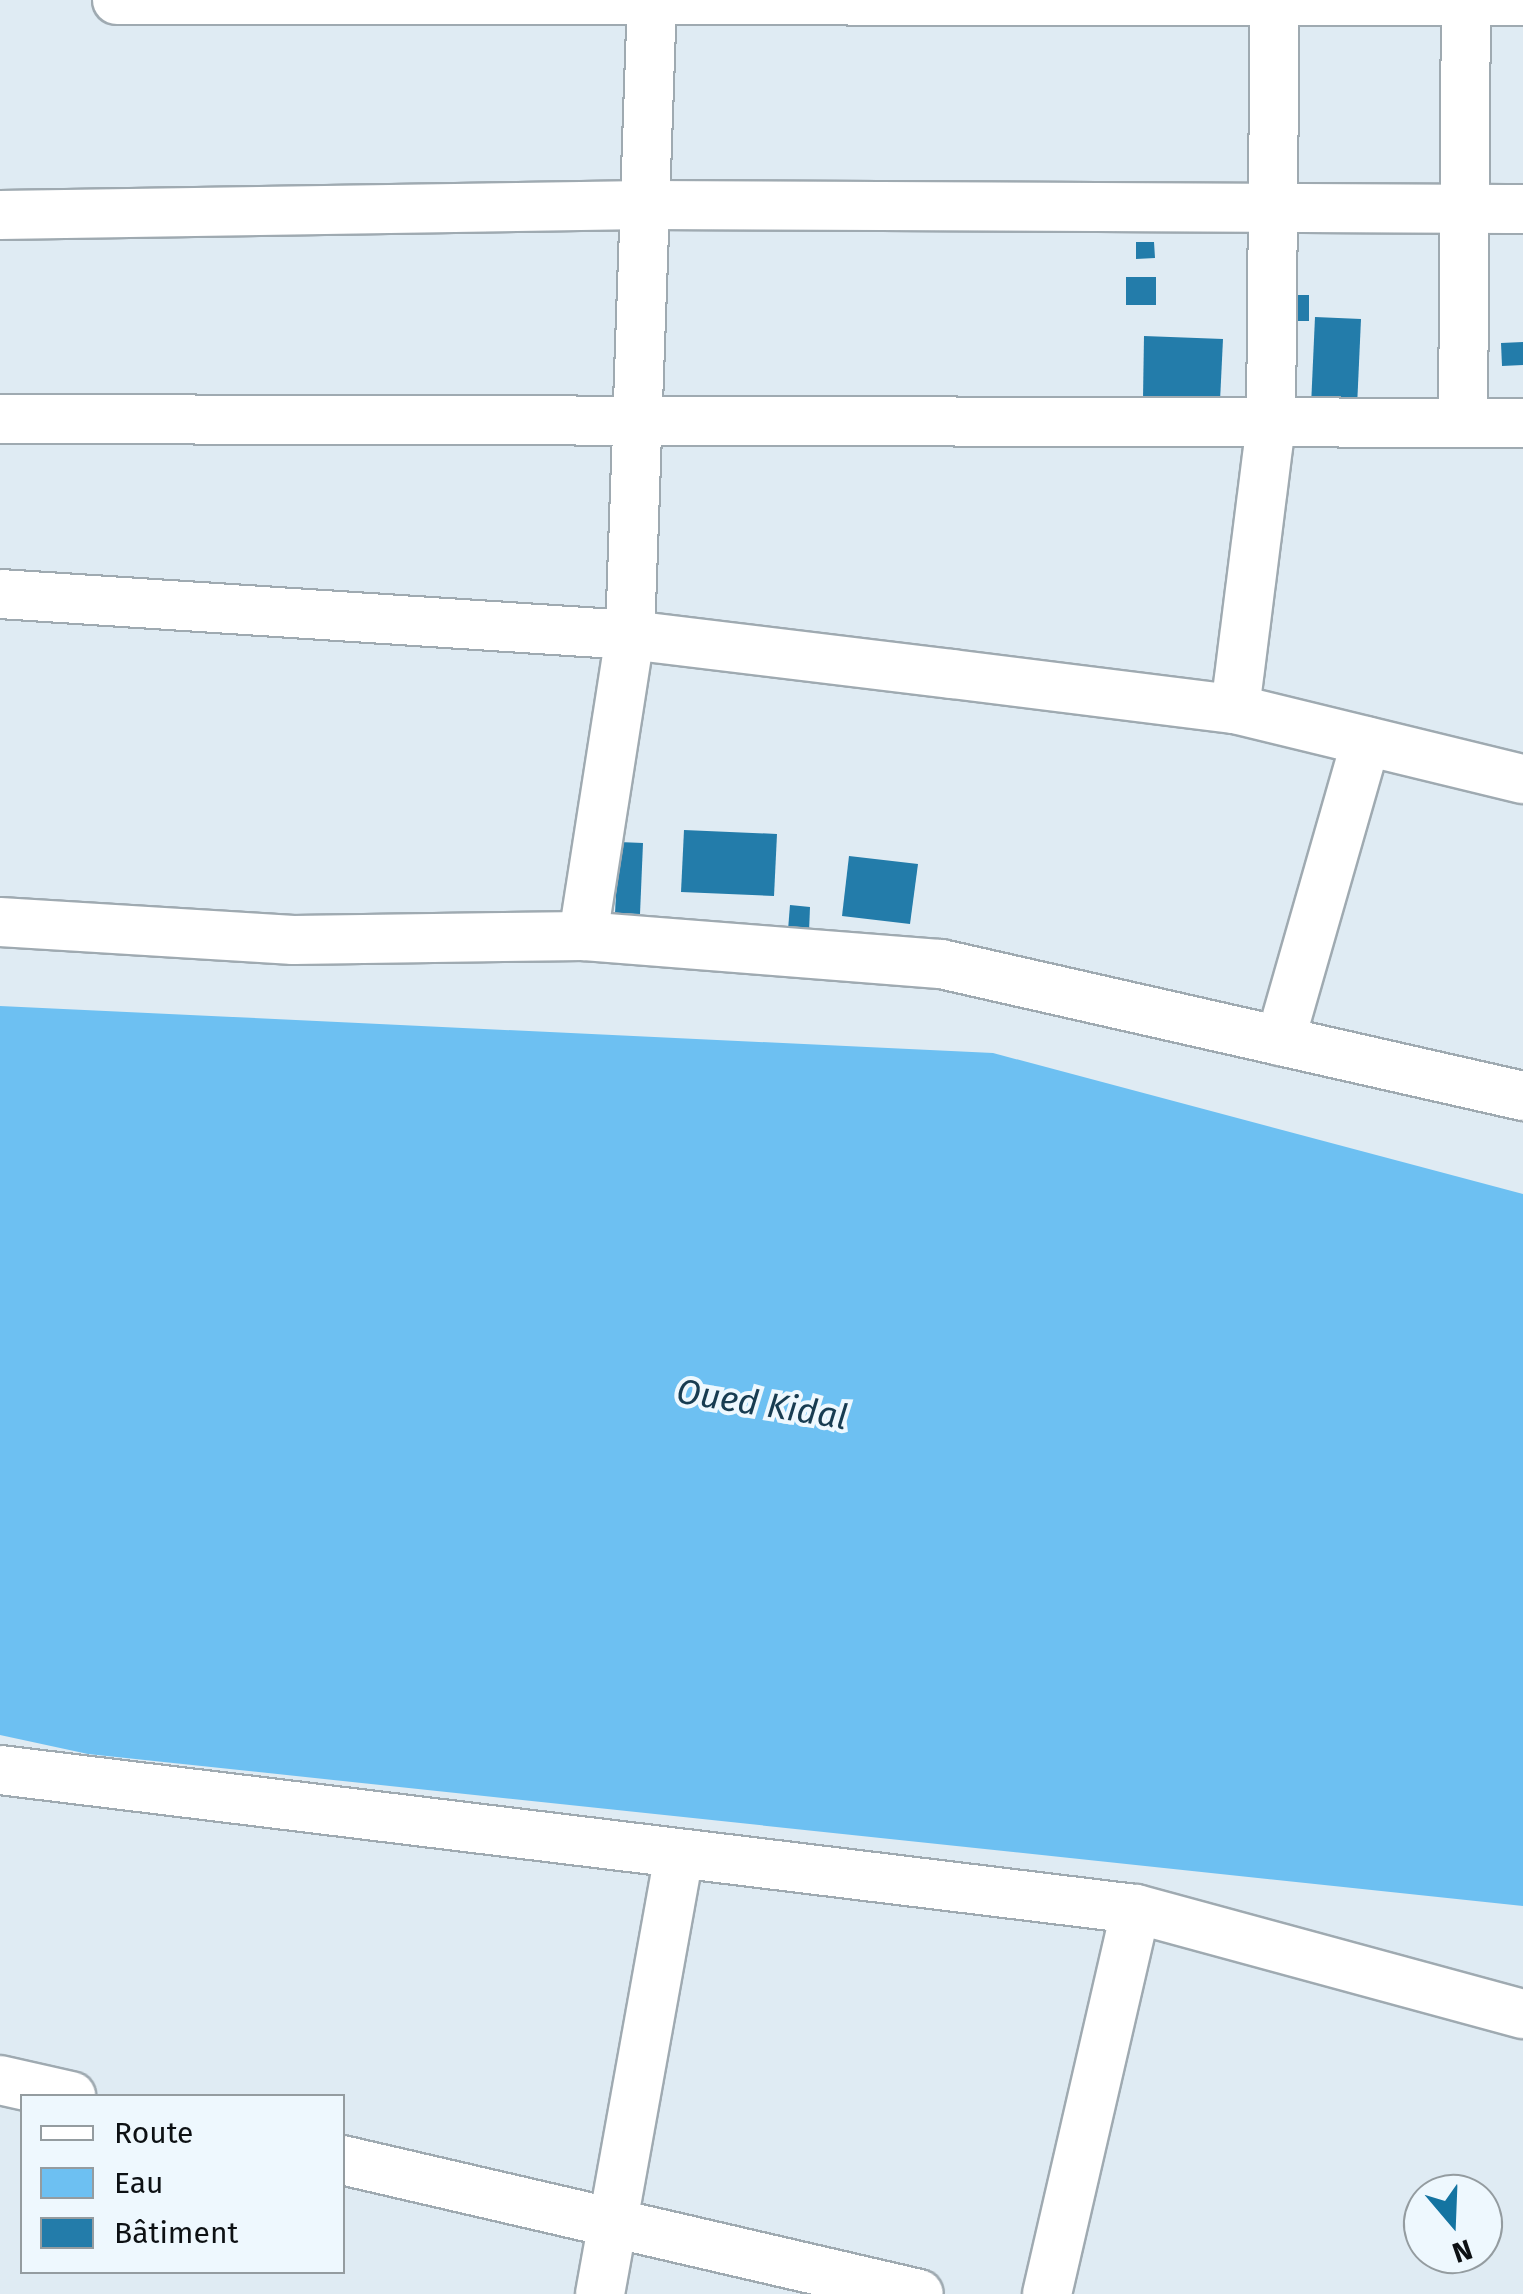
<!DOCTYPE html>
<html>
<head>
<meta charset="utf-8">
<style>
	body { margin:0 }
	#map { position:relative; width:1523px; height:2294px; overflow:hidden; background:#dfebf3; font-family:"Fira Sans",sans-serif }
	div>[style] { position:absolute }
	.water>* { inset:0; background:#6dc0f2 }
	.building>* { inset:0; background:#237caa }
	.roads { filter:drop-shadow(2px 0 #9faab1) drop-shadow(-2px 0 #9faab1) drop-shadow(0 2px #9faab1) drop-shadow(0 -2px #9faab1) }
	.minor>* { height:48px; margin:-24px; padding:0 24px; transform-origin:24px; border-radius:24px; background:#fff }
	span { translate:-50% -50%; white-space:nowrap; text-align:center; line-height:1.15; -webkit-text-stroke:8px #eef8fe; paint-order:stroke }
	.water-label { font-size:35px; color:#183c51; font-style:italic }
	.legend { position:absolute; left:20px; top:2094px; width:325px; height:180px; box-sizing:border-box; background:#eef8fe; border:2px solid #949ca0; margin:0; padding:12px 18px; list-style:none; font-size:30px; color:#0d1114 }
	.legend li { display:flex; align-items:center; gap:20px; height:50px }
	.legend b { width:50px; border:2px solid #949ca0 }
	.north { position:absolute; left:1403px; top:2174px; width:100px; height:100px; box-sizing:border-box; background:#eef8fe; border:2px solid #949ca0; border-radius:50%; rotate:161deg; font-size:28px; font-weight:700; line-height:40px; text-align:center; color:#0d1114 }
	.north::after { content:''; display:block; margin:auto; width:35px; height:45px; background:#1474a1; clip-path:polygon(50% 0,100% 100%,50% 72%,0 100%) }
</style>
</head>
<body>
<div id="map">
	<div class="water">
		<i style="clip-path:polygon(0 1006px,993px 1053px,1523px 1194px,1523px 1906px,88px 1754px,0 1735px)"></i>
	</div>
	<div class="building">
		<i style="clip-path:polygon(1136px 242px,1154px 242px,1155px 258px,1136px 259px)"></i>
		<i style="clip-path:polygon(1126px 277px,1156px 277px,1156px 305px,1126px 305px)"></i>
		<i style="clip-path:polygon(1287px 295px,1309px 295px,1309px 321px,1286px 321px)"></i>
		<i style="clip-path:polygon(1315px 317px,1361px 319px,1357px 407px,1311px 406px)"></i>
		<i style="clip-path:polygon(1144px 336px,1223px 339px,1220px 401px,1143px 398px)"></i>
		<i style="clip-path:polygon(1523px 342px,1523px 365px,1502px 366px,1501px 343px)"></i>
		<i style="clip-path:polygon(684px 830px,777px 834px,774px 896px,681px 892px)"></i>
		<i style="clip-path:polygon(619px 842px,643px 843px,640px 914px,615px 913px)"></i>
		<i style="clip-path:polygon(849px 856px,918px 864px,910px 924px,842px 916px)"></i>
		<i style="clip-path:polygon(790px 905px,810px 907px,809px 932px,788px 930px)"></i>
	</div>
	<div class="roads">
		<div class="minor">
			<i style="left:117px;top:0;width:1406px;rotate:0.04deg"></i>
			<i style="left:0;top:215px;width:645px;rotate:-0.89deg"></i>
			<i style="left:645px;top:205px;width:878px;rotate:0.26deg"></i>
			<i style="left:0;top:419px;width:1523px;rotate:0.15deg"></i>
			<i style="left:1463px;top:423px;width:423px;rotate:-89.6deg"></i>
			<i style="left:0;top:594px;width:631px;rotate:3.72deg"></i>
			<i style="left:630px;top:635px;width:324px;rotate:6.9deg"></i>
			<i style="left:952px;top:674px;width:285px;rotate:7.1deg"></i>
			<i style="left:1235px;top:709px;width:296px;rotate:13.7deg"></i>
			<i style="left:1235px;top:709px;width:287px;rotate:-82.8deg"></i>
			<i style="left:1271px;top:424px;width:424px;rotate:-89.5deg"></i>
			<i style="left:0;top:922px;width:294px;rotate:3.5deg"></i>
			<i style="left:293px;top:940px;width:290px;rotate:-0.8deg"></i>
			<i style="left:583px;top:936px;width:359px;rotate:4.5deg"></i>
			<i style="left:941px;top:964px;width:597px;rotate:12.78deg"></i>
			<i style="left:583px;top:936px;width:305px;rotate:-81.1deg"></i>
			<i style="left:630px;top:635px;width:635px;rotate:-88.02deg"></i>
			<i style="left:1280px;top:1041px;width:312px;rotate:-74deg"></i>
			<i style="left:0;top:1770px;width:1144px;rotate:6.98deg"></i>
			<i style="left:1136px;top:1909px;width:401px;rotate:15.2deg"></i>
			<i style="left:0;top:2080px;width:73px;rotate:12.7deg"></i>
			<i style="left:342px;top:2160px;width:592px;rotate:13.07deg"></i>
			<i style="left:600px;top:2294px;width:446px;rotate:-79.8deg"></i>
			<i style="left:1047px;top:2294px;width:395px;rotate:-77deg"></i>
		</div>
	</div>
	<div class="water-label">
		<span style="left:762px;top:1404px;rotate:9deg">Oued Kidal</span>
	</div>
	<ul class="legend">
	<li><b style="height:12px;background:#fff"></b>Route</li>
	<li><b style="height:28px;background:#6dc0f2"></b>Eau</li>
	<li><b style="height:28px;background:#237caa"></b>Bâtiment</li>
	</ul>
	<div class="north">N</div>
</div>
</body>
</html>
